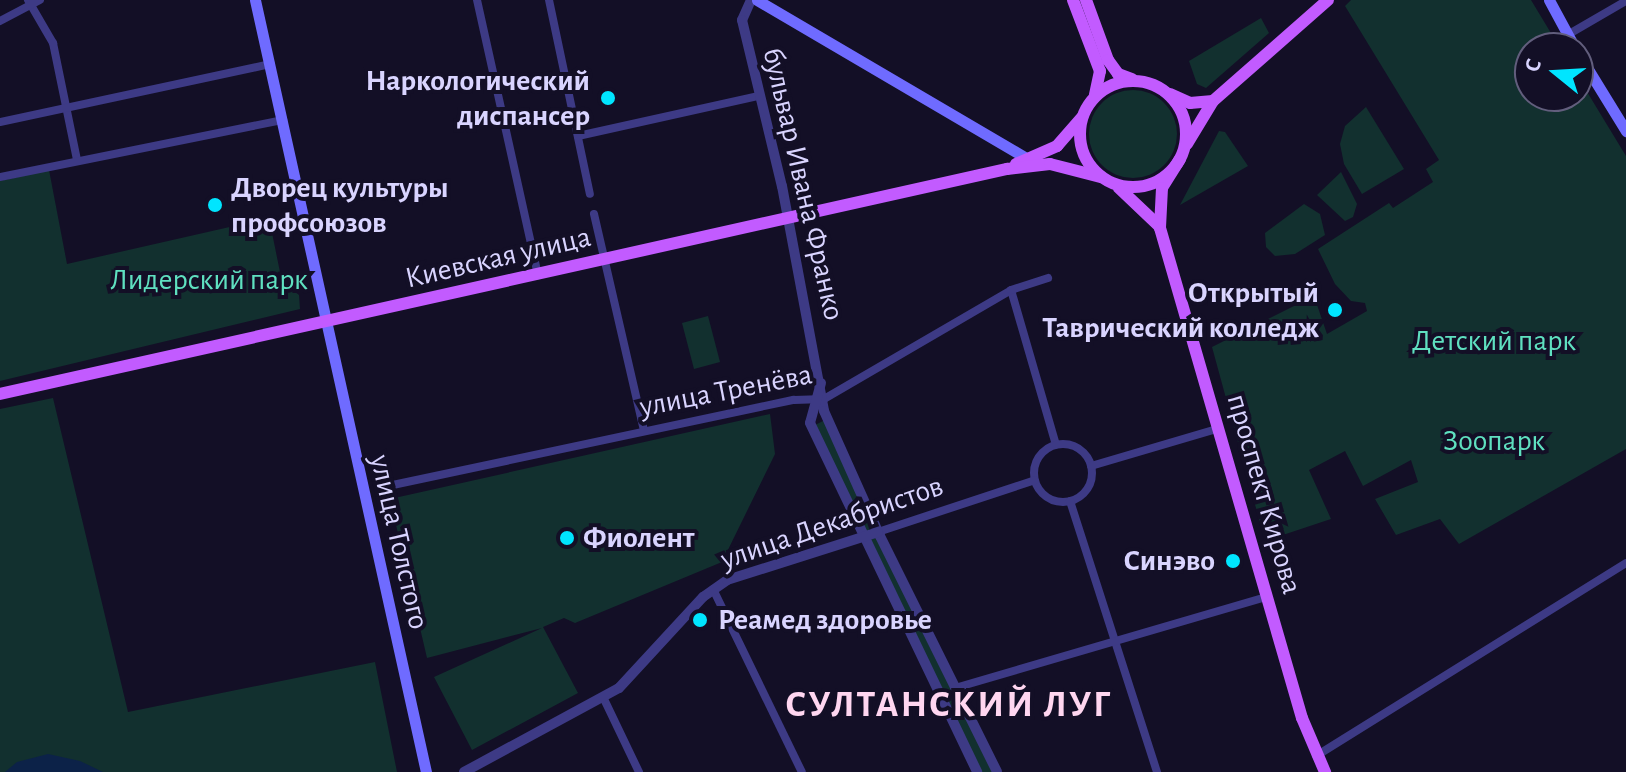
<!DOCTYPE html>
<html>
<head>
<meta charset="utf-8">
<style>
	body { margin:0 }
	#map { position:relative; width:1626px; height:772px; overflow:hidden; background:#130f26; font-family:"Alegreya Sans",sans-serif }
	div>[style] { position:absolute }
	.green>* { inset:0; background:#12302f }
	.round { border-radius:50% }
	.water>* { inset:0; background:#0c2248 }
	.minor>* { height:8px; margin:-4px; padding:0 4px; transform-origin:4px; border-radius:4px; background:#3d3a85 }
	.minor>.ring { margin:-4px; padding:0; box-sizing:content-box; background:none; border:8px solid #3d3a85; border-radius:50% }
	.tertiary>* { height:10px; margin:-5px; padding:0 5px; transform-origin:5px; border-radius:5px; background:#3d3a85 }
	.secondary>* { height:11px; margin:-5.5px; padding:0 5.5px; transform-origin:5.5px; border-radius:5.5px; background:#6f6bff }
	.primary>* { height:12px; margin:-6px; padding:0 6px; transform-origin:6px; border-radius:6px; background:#c25bff }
	.primary>.ring { margin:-6px; padding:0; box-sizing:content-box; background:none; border:12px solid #c25bff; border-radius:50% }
	.dots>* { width:22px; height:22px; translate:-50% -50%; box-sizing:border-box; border:4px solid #130f26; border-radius:50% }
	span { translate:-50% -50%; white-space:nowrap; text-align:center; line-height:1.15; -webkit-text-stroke:8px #130f26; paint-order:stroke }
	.poi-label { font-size:30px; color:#d9d4ff; font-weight:700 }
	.right { translate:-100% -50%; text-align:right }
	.left { translate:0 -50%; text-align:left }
	.street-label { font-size:30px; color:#d9d4ff }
	.park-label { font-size:30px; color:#5fe0c0 }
	.district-label { font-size:38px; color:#ffd6f0; font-weight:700; letter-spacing:2px }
	.north { position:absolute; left:1514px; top:32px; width:80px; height:80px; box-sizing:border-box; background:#130f26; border:2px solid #625e7d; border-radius:50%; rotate:288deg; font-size:22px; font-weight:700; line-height:32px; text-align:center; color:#d9d4ff }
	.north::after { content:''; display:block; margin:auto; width:28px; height:36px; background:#00e5ff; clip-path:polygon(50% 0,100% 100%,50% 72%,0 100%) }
</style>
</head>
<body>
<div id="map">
	<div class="green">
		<i style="clip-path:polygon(1351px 0,1531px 0,1560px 48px,1530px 48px,1530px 96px,1578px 96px,1578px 77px,1626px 156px,1626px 449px,1459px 544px,1440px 519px,1396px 535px,1375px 499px,1418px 482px,1411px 460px,1363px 486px,1345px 451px,1309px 470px,1331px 519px,1265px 541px,1212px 347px,1314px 296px,1327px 334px,1367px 311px,1365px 303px,1351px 301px,1335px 284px,1318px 249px,1389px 203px,1393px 208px,1433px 182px,1426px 169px,1439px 160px,1345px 6px)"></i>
		<i style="clip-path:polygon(1261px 18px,1269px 33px,1206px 88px,1197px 84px,1189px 61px)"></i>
		<i class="round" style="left:1089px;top:90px;width:88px;height:88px"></i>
		<i style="clip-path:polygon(1366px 107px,1404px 169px,1362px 194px,1344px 164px,1340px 144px,1345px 126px)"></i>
		<i style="clip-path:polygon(1219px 131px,1225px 132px,1248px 166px,1180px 205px)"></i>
		<i style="clip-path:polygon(49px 170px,67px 264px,269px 218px,282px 282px,299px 295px,300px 309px,0 381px,0 181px)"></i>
		<i style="clip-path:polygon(1341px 172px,1357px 204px,1353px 217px,1345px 221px,1317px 195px)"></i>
		<i style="clip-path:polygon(1304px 204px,1320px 214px,1325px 235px,1295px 254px,1275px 256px,1266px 247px,1265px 233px)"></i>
		<i style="clip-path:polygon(708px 316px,720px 362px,694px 369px,682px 323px)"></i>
		<i style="clip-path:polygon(53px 398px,128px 712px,375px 662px,397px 772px,0 772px,0 409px)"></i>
		<i style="clip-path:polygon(770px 414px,775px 454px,722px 562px,575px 623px,564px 618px,543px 627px,578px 693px,472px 750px,434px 677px,542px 628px,427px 658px,390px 499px)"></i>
		<i style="clip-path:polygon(825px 420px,874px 531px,867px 534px,815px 425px)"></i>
		<i style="clip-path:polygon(876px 535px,993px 772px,980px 772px,868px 538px)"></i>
	</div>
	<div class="water">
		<i style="clip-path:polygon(48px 754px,80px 761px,103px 772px,5px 772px,17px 762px)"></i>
	</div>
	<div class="minor">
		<i style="left:28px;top:0;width:50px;rotate:59.8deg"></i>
		<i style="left:53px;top:43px;width:119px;rotate:78.4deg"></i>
		<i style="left:477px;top:0;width:282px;rotate:77.5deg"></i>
		<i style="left:549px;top:0;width:198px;rotate:78.1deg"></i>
		<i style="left:0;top:21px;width:45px;rotate:-27.7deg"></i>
		<i style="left:1569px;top:34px;width:66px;rotate:-30.1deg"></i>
		<i style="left:0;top:122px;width:277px;rotate:-12.1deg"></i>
		<i style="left:578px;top:136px;width:184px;rotate:-12.5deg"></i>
		<i style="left:0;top:177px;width:289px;rotate:-11.4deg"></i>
		<i style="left:594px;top:214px;width:222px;rotate:77deg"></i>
		<i style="left:1011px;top:290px;width:161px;rotate:73.8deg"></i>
		<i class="ring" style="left:1034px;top:444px;width:50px;height:50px"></i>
		<i style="left:1091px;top:466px;width:131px;rotate:-16.4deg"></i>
		<i style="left:388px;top:486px;width:415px;rotate:-12deg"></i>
		<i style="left:794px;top:400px;width:30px;rotate:-2deg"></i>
		<i style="left:824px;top:399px;width:216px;rotate:-30.2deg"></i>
		<i style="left:1011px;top:290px;width:39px;rotate:-18deg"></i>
		<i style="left:1070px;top:501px;width:285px;rotate:72.2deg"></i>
		<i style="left:878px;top:532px;width:165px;rotate:-18.3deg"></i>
		<i style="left:713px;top:589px;width:203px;rotate:64.1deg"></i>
		<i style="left:955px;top:688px;width:325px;rotate:-16.3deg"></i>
		<i style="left:604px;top:699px;width:81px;rotate:64.4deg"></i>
		<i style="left:1316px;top:756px;width:365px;rotate:-31.9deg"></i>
	</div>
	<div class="tertiary">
		<i style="left:751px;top:0;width:22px;rotate:114deg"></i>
		<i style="left:742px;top:20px;width:171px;rotate:76.5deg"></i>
		<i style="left:782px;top:186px;width:229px;rotate:79.4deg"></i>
		<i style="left:824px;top:411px;width:137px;rotate:65.9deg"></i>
		<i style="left:880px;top:536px;width:263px;rotate:63.6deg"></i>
		<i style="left:821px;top:383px;width:41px;rotate:105.4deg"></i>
		<i style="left:810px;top:423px;width:387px;rotate:64.4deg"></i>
		<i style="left:464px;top:772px;width:176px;rotate:-28.5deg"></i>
		<i style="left:619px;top:688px;width:124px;rotate:-47.3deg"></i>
		<i style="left:703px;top:597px;width:29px;rotate:-35deg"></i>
		<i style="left:727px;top:580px;width:158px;rotate:-17.6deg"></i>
	</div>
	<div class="secondary">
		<i style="left:255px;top:0;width:791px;rotate:77.51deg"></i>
		<i style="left:757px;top:0;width:314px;rotate:30.4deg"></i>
		<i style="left:1549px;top:0;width:55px;rotate:61.6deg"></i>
		<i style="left:1578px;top:53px;width:92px;rotate:58.4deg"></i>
	</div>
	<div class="primary">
		<i style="left:1073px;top:0;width:76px;rotate:69.2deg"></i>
		<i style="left:1100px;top:71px;width:25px;rotate:102deg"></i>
		<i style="left:1086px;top:0;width:64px;rotate:69.9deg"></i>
		<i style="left:1108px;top:60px;width:17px;rotate:54deg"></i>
		<i style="left:1118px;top:74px;width:15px;rotate:20deg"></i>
		<i class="ring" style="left:1080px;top:81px;width:94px;height:94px"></i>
		<i style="left:1170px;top:94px;width:22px;rotate:24deg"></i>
		<i style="left:1190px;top:103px;width:23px;rotate:-5deg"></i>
		<i style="left:1187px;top:144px;width:50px;rotate:-58.8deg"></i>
		<i style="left:1213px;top:101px;width:153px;rotate:-41.3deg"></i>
		<i style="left:1180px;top:159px;width:34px;rotate:122deg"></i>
		<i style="left:1162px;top:188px;width:40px;rotate:92.9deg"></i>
		<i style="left:1160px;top:228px;width:510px;rotate:73.84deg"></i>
		<i style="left:1302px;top:718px;width:59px;rotate:66.9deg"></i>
		<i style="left:1016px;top:164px;width:45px;rotate:-23.7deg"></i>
		<i style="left:1057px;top:146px;width:37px;rotate:-49deg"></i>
		<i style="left:1119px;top:188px;width:54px;rotate:43.5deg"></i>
		<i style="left:0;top:394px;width:1032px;rotate:-12.6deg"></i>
		<i style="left:1007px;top:169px;width:43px;rotate:-6.6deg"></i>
		<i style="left:1050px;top:164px;width:53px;rotate:14.3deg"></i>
	</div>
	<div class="dots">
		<i style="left:608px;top:98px;background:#00e5ff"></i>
		<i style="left:215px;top:205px;background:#00e5ff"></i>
		<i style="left:1335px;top:310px;background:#00e5ff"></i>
		<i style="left:567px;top:538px;background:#00e5ff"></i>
		<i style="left:1233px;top:561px;background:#00e5ff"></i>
		<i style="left:700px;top:620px;background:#00e5ff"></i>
	</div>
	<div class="poi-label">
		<span class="right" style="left:590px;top:98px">Наркологический<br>диспансер</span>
		<span class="left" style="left:231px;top:205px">Дворец культуры<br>профсоюзов</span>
		<span class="right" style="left:1319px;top:310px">Открытый<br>Таврический колледж</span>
		<span class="left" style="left:583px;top:538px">Фиолент</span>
		<span class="right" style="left:1215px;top:561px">Синэво</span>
		<span class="left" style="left:718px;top:620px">Реамед здоровье</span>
	</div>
	<div class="street-label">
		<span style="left:803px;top:184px;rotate:77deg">бульвар Ивана Франко</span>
		<span style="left:498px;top:258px;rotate:-13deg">Киевская улица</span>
		<span style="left:726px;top:391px;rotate:-11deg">улица Тренёва</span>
		<span style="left:1264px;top:494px;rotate:74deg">проспект Кирова</span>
		<span style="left:832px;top:523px;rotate:-19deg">улица Декабристов</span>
		<span style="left:399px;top:542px;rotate:77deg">улица Толстого</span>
	</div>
	<div class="park-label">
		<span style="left:209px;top:280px">Лидерский парк</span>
		<span style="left:1494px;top:341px">Детский парк</span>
		<span style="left:1494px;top:441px">Зоопарк</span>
	</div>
	<div class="district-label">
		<span style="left:949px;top:706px">СУЛТАНСКИЙ ЛУГ</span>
	</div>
	<div class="north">С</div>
</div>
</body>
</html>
